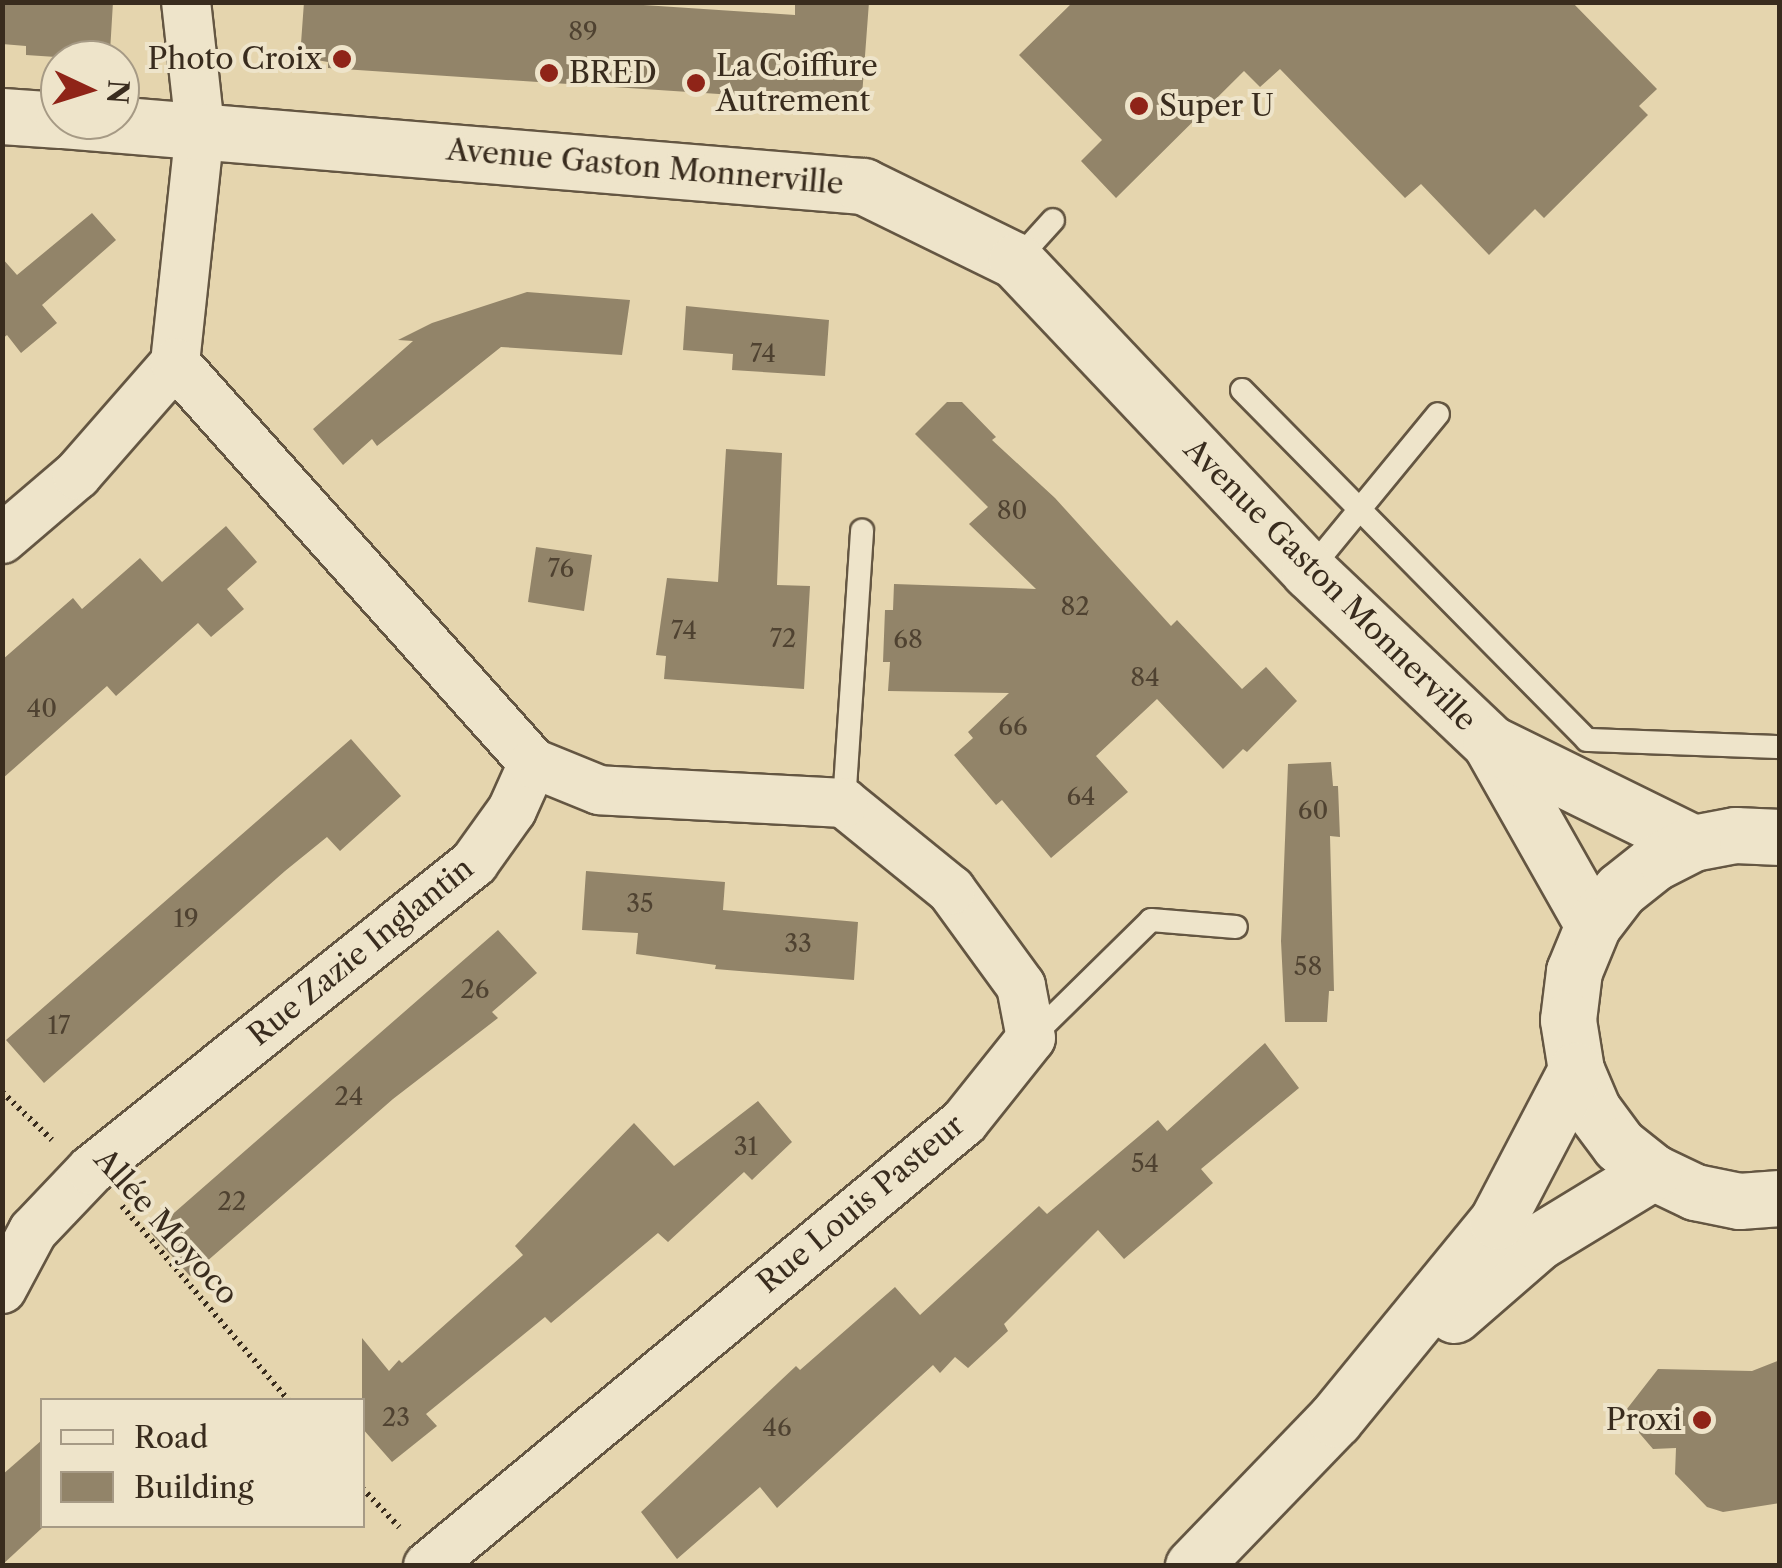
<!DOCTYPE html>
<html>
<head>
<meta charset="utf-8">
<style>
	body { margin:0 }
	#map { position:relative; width:1782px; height:1568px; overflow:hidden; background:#e5d5ae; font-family:"Libre Caslon Text",serif }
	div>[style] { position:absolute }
	.building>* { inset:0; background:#928469 }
	.path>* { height:6px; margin-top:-3px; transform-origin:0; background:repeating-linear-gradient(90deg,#392c1e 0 2.5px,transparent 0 7.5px) }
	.roads { filter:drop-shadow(2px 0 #645642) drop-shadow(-2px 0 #645642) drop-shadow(0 2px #645642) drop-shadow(0 -2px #645642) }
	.lane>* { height:22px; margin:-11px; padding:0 11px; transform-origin:11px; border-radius:11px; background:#eee4ca }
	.street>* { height:48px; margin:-24px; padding:0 24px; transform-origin:24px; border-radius:24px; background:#eee4ca }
	.secondary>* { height:55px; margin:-27.5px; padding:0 27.5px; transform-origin:27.5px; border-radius:27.5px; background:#eee4ca }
	.dots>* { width:28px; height:28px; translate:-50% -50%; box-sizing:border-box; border:5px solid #eee4ca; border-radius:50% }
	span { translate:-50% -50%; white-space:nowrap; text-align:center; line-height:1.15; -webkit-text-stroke:8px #eee4ca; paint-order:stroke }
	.number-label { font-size:25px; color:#4f4231 }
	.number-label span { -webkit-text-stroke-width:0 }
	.poi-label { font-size:30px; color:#392c1e }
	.right { translate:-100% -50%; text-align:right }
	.left { translate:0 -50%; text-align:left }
	.street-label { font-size:30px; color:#392c1e }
	.frame { position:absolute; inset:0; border:5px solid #392c1e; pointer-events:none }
	.legend { position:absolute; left:40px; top:1398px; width:325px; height:130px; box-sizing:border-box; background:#eee4ca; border:2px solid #a69a85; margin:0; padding:12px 18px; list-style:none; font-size:30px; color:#392c1e }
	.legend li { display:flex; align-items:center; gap:20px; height:50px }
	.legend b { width:50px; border:2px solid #a69a85 }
	.north { position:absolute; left:40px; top:40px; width:100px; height:100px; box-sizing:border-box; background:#eee4ca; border:2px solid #a69a85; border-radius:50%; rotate:94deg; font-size:28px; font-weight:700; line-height:40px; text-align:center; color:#392c1e }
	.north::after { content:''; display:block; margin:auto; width:35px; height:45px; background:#8f2418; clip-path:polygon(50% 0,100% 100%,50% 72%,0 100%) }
</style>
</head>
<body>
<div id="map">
	<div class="building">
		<i style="clip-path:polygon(2px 2px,113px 2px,110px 52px,86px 50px,86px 59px,26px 55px,26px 46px,2px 44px)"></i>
		<i style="clip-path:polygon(304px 2px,598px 2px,795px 15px,795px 2px,869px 2px,862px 96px,839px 96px,838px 102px,328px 68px,328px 62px,300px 57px)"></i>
		<i style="clip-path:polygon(1073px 2px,1572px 2px,1657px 89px,1639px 106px,1648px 115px,1544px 218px,1535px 209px,1489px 255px,1421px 184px,1405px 198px,1280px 69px,1260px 87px,1244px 71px,1116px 198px,1081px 161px,1102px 140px,1019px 55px)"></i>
		<i style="clip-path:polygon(92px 213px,116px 240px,42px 305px,57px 323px,21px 353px,7px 335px,2px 339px,2px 258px,17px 275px)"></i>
		<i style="clip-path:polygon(527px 292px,630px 300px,622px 355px,501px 347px,377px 446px,372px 439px,343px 465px,313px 429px,413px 341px,398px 340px,432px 323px)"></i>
		<i style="clip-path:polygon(686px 306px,829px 320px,825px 376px,732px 370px,733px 354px,683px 350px)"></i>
		<i style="clip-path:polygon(947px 402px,962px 402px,996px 437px,992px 440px,1055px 498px,1171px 626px,1177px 620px,1242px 689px,1266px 667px,1297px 701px,1247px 752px,1243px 749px,1223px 769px,1157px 699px,1096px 756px,1128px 792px,1051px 858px,1002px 800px,996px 805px,954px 755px,973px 738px,968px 732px,1009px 693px,888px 691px,890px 662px,883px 662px,885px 610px,893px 610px,894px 584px,1036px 589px,969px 524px,988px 507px,915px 434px)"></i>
		<i style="clip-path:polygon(726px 449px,782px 453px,777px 585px,810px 586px,804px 689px,664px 679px,666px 656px,656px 655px,667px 578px,718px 582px)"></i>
		<i style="clip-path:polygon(226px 526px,257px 562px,227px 589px,244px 609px,211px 637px,198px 623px,116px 696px,107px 686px,2px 779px,2px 660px,73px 598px,82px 609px,140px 558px,162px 582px)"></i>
		<i style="clip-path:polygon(536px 547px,592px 555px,584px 611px,528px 602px)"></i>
		<i style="clip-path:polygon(351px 739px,401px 796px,340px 851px,327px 837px,285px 871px,44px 1083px,6px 1040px)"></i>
		<i style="clip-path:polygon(1331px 762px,1333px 786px,1338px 786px,1340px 837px,1330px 836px,1334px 991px,1329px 991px,1327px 1022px,1285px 1022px,1281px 941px,1288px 764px)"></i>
		<i style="clip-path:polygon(586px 871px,725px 882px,723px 910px,858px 922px,854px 980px,715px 969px,716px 965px,636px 954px,638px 933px,582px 930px)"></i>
		<i style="clip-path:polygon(498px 930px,537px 973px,492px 1012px,498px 1018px,393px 1099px,190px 1276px,151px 1233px)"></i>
		<i style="clip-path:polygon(1265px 1043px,1299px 1088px,1201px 1169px,1213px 1183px,1124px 1259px,1098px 1230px,1004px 1324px,1008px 1331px,968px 1368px,955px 1357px,940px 1373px,933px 1365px,777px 1508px,760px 1487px,677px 1559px,641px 1512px,796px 1366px,800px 1370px,895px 1287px,920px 1315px,1039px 1206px,1047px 1214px,1158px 1120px,1167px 1131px)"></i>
		<i style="clip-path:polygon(758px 1101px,792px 1142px,752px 1180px,744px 1172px,668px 1242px,658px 1233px,551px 1323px,545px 1317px,426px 1414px,437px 1426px,392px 1462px,362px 1428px,362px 1338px,389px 1371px,399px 1360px,402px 1363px,523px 1255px,515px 1246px,634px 1123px,674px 1166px)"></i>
		<i style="clip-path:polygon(1780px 1360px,1780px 1503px,1723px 1512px,1707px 1507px,1675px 1474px,1676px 1448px,1653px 1449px,1623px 1414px,1658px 1369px,1752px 1371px)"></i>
		<i style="clip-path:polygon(42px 1440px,42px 1528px,2px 1565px,2px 1475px)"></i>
	</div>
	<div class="path">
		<i style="left:2px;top:1092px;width:69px;rotate:43.8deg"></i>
		<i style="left:122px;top:1206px;width:255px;rotate:49.4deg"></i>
		<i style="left:362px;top:1488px;width:54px;rotate:46.5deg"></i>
	</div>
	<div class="roads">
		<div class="lane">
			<i style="left:1016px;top:261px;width:55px;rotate:-47.9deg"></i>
			<i style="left:1242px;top:390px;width:491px;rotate:45.4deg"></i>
			<i style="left:1587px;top:740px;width:193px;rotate:2.1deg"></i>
			<i style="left:1309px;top:571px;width:203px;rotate:-50.6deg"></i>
			<i style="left:844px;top:803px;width:273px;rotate:-86.2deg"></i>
			<i style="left:1031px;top:1038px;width:168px;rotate:-44.5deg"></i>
			<i style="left:1151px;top:920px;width:85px;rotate:4.7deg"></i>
		</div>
		<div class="street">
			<i style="left:2px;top:539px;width:99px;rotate:-40.5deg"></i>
			<i style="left:77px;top:475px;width:149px;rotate:-48.8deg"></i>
			<i style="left:175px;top:363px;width:236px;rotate:-83.9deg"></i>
			<i style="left:200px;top:128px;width:127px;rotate:-96.3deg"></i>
			<i style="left:2px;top:1289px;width:66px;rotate:-61.9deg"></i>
			<i style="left:33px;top:1231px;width:84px;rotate:-46.4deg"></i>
			<i style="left:91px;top:1170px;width:491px;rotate:-38.7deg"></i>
			<i style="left:474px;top:863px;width:65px;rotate:-54.4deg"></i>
			<i style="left:512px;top:810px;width:51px;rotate:-65.9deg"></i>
			<i style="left:533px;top:763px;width:537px;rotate:-131.83deg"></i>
			<i style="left:428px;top:1566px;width:696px;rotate:-39.64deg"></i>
			<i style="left:964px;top:1122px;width:107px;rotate:-51.4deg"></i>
			<i style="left:1031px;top:1038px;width:53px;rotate:-100.9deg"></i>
			<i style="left:1021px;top:986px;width:119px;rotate:-126.1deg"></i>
			<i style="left:951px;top:890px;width:138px;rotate:-140.9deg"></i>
			<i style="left:844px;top:803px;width:245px;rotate:-177deg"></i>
			<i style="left:599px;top:790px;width:71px;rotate:-157.8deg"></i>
		</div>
		<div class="secondary">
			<i style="left:2px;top:116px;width:58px;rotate:3.9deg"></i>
			<i style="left:63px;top:120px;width:803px;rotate:4.72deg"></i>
			<i style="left:863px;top:186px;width:170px;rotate:26.1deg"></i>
			<i style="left:1016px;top:261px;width:427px;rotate:46.6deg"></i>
			<i style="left:1309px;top:571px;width:250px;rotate:43.5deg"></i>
			<i style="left:1490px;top:743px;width:209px;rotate:60.5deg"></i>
			<i style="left:1490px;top:743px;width:226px;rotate:26.2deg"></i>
			<i style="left:1780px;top:837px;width:45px;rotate:-177.5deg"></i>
			<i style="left:1735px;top:835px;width:43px;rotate:169.2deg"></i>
			<i style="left:1693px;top:843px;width:44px;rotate:152.9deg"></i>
			<i style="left:1654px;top:863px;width:43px;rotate:141.5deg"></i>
			<i style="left:1620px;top:890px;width:44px;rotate:127.6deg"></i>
			<i style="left:1593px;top:925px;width:50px;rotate:112.4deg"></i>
			<i style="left:1574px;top:971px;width:49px;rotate:97deg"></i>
			<i style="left:1568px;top:1020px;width:51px;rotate:80.9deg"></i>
			<i style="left:1576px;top:1070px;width:43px;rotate:67deg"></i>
			<i style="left:1593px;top:1110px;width:44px;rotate:53.4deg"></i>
			<i style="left:1619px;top:1145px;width:43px;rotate:38.5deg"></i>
			<i style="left:1653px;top:1172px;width:47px;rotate:25.5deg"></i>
			<i style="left:1695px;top:1192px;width:45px;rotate:11.6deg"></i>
			<i style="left:1739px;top:1201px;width:41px;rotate:-4.2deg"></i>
			<i style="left:1454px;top:1315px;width:111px;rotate:-41deg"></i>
			<i style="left:1538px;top:1242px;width:135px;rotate:-31.3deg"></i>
			<i style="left:1193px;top:1566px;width:204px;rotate:-46deg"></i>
			<i style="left:1335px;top:1419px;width:256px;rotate:-50.7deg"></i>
			<i style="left:1497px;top:1221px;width:170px;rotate:-62.4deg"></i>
		</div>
	</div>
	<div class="dots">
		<i style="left:342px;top:59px;background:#8f2418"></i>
		<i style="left:549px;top:73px;background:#8f2418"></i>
		<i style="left:696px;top:83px;background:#8f2418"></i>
		<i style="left:1139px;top:106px;background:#8f2418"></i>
		<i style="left:1702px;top:1420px;background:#8f2418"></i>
	</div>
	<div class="number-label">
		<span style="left:583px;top:32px">89</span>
		<span style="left:763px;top:354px">74</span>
		<span style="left:1012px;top:511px">80</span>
		<span style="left:561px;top:569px">76</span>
		<span style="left:1075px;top:607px">82</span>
		<span style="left:684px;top:631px">74</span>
		<span style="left:783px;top:639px">72</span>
		<span style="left:908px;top:640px">68</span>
		<span style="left:1145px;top:678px">84</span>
		<span style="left:42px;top:709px">40</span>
		<span style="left:1013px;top:727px">66</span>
		<span style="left:1081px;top:797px">64</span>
		<span style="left:1313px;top:811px">60</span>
		<span style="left:640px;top:904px">35</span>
		<span style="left:186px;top:919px">19</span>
		<span style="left:798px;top:944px">33</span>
		<span style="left:1308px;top:967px">58</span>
		<span style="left:475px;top:990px">26</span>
		<span style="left:59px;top:1026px">17</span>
		<span style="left:349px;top:1097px">24</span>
		<span style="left:746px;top:1147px">31</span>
		<span style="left:1145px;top:1164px">54</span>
		<span style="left:232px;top:1202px">22</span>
		<span style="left:396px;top:1418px">23</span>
		<span style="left:777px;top:1428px">46</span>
	</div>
	<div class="poi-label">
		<span class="right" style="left:322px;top:59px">Photo Croix</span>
		<span class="left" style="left:716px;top:83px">La Coiffure<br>Autrement</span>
		<span class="left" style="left:569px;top:73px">BRED</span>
		<span class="left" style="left:1159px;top:106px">Super U</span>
		<span class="right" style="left:1682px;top:1420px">Proxi</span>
	</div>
	<div class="street-label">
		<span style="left:645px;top:167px;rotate:5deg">Avenue Gaston Monnerville</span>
		<span style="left:1330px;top:585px;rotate:45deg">Avenue Gaston Monnerville</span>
		<span style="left:361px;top:952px;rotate:-39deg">Rue Zazie Inglantin</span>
		<span style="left:861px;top:1204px;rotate:-40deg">Rue Louis Pasteur</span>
		<span style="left:166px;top:1227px;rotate:48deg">Allée Moyoco</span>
	</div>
	<div class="frame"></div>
	<ul class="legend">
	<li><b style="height:12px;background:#eee4ca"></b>Road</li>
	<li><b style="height:28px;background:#928469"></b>Building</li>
	</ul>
	<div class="north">N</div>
</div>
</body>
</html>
